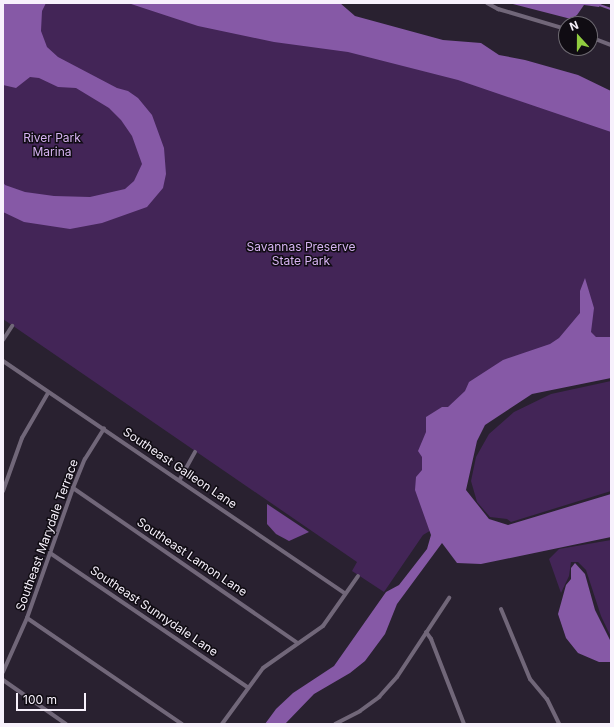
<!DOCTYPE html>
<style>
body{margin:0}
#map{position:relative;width:614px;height:727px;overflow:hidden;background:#292130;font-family:Inter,sans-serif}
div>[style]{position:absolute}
.green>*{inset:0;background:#432557}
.forest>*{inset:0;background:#744792}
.water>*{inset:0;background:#8659a6}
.stream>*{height:1.5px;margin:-0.75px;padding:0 0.75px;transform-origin:0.75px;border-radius:0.75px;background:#8659a6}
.minor>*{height:4px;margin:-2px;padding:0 2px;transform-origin:2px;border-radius:2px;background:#716779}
span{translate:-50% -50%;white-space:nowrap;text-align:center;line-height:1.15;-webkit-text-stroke:3px #100c13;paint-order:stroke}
.park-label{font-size:12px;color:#d6b3f1}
.street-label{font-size:12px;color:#f7f1fc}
.frame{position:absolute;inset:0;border:4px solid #f7f1fc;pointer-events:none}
.north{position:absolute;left:558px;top:16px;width:40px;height:40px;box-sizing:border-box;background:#100c13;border:1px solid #6c6870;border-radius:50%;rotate:339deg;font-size:11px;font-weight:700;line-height:16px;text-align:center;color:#f7f1fc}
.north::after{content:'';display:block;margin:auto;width:14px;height:18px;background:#91cd40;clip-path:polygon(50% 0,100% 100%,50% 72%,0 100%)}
.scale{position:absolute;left:16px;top:693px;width:70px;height:18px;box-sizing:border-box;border:2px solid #f7f1fc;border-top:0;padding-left:5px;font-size:12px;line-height:14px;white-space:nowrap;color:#f7f1fc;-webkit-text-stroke:3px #100c13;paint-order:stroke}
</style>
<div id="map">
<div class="green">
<div style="clip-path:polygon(3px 3px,248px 3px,611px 115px,611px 355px,457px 414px,443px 523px,423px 535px,384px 592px,352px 571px,357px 562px,3px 319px)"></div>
<div style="clip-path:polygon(611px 381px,611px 491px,511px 522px,507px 519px,490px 517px,477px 502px,471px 481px,476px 457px,489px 434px,514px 412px,551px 394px)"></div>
<div style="clip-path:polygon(611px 540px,611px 637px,601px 616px,586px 570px,578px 562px,571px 562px,569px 576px,561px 593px,549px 559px,559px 549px)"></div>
</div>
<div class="forest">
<div style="clip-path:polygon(267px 504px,309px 532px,289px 541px,276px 534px,267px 524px)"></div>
</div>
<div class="water">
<div style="clip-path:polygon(3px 3px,46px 3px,42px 11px,41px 31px,47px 47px,58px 57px,117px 88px,128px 91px,138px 98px,152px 115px,164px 148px,166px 174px,163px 188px,147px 207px,102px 223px,70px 229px,24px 222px,3px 212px,3px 182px,5px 185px,25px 192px,54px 196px,90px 197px,125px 189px,134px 181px,142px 164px,132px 136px,121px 120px,109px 108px,76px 88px,58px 87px,39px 78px,30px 77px,16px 88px,3px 85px)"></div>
<div style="clip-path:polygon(128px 3px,340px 3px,355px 16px,443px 40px,481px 43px,499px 55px,525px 60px,578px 75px,611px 91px,611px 132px,458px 80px,348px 52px,274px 42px,198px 26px)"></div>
<div style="clip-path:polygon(509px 3px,602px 3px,599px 7px,584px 5px,577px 15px,571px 19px)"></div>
<div style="clip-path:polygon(585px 278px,594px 308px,591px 332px,596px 337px,611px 337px,611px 378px,532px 394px,485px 425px,477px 441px,466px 490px,489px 519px,508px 525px,611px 494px,611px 537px,481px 564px,457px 563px,442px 543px,397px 604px,385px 634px,365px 661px,350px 673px,314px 694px,285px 724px,265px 724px,276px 709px,293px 693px,334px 666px,386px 592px,399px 585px,427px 549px,431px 535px,415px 490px,416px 477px,422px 470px,422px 457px,418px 451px,426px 432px,426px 417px,442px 407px,448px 407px,465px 391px,469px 382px,503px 360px,550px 344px,559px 338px,580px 313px,580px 291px)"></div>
<div style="clip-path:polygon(575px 563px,585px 574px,595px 610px,611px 642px,611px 662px,599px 662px,578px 653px,566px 638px,558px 614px,566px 585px,571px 579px,571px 568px)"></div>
</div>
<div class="stream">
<div style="left:600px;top:5px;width:12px;rotate:20deg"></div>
</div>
<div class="minor">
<div style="left:487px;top:3px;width:13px;rotate:29deg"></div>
<div style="left:498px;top:9px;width:71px;rotate:16.4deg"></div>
<div style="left:590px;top:37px;width:22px;rotate:21deg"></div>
<div style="left:3px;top:340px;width:17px;rotate:-57deg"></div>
<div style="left:3px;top:361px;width:413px;rotate:34.2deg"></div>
<div style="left:180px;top:479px;width:31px;rotate:-61deg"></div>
<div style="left:73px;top:488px;width:273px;rotate:34.6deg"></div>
<div style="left:3px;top:491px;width:56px;rotate:-70.3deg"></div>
<div style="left:22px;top:438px;width:52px;rotate:-60deg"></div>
<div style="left:50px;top:553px;width:238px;rotate:34.2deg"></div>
<div style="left:501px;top:609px;width:76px;rotate:67.5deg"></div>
<div style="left:530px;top:679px;width:26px;rotate:50deg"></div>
<div style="left:547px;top:699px;width:28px;rotate:64deg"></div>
<div style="left:27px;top:618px;width:188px;rotate:34.4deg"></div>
<div style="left:426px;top:632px;width:9px;rotate:54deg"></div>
<div style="left:431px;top:639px;width:91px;rotate:68.8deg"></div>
<div style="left:3px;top:672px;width:59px;rotate:-66deg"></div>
<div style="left:27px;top:618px;width:138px;rotate:-70.5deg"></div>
<div style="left:73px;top:488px;width:31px;rotate:-68deg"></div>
<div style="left:85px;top:459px;width:36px;rotate:-58deg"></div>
<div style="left:3px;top:680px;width:77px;rotate:34.9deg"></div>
<div style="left:222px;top:724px;width:69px;rotate:-53.8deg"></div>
<div style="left:263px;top:668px;width:73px;rotate:-35deg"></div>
<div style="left:323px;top:626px;width:61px;rotate:-55deg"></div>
<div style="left:335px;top:724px;width:28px;rotate:-27deg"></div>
<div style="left:360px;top:711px;width:24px;rotate:-36deg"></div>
<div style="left:379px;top:697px;width:27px;rotate:-48deg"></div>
<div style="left:397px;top:677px;width:95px;rotate:-56.6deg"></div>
</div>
<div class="park-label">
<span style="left:52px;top:145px">River Park<br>Marina</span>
<span style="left:301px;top:254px">Savannas Preserve<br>State Park</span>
</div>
<div class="street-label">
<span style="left:180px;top:468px;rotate:34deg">Southeast Galleon Lane</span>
<span style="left:47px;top:535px;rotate:-70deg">Southeast Marydale Terrace</span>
<span style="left:192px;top:557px;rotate:34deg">Southeast Lamon Lane</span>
<span style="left:154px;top:611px;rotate:34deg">Southeast Sunnydale Lane</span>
</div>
<div class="frame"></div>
<div class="north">N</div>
<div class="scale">100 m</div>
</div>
